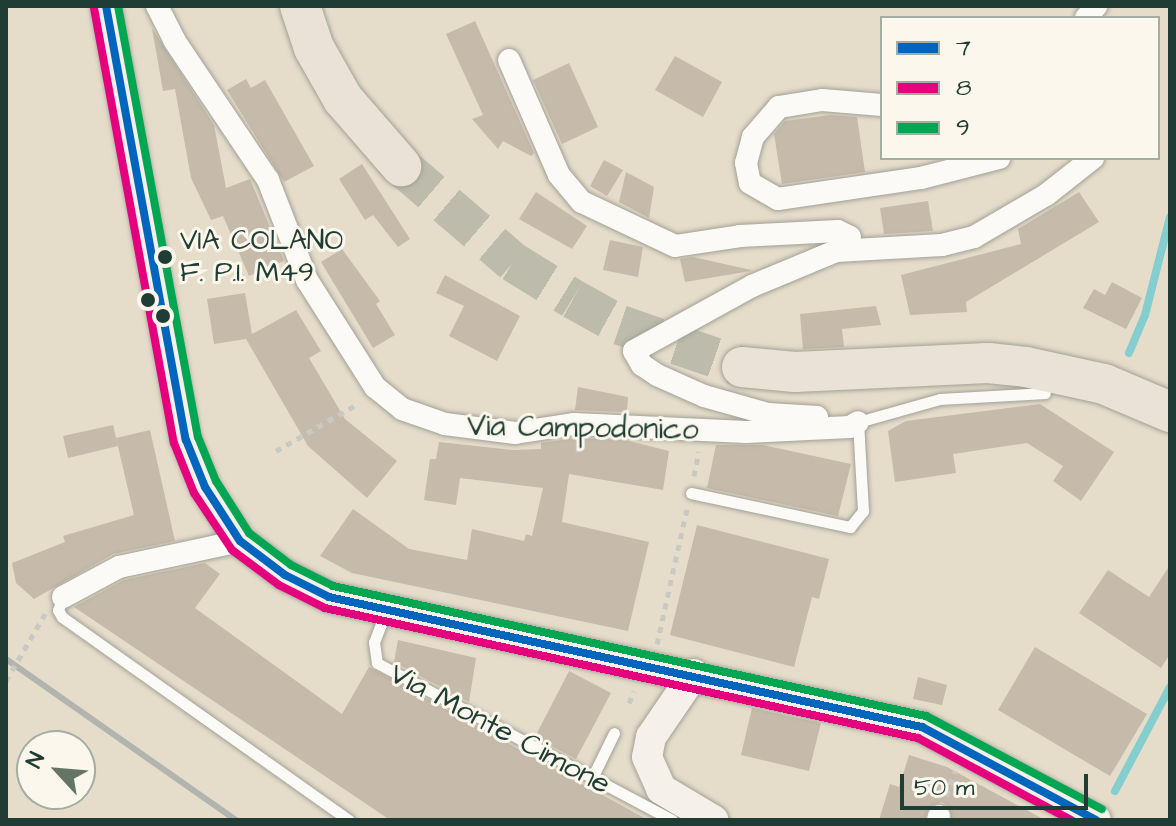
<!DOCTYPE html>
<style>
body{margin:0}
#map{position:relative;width:1176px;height:826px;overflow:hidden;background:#e5dcca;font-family:"Architects Daughter",sans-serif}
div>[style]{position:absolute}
.stream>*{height:8px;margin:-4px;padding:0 4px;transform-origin:4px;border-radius:4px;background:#84cecf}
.building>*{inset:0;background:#c6bbab}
.highway-tunnel>*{height:40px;margin-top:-20px;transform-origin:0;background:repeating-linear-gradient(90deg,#bdbcac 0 40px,transparent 0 60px)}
.path>*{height:5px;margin-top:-2.5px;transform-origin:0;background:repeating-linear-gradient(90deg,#c9c9c4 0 6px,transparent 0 12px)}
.roads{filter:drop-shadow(0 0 2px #a2a196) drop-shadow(0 0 2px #a2a196)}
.lane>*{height:11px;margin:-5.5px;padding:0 5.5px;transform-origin:5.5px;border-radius:5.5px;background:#fbfaf7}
.street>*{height:22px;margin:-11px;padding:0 11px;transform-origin:11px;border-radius:11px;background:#fbfaf7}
.secondary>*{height:30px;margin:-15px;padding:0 15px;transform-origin:15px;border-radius:15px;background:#f5f0e9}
.highway>*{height:40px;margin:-20px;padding:0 20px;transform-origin:20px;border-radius:20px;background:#ebe2d7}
.rail>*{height:6px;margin:-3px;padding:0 3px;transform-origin:3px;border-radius:3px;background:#b2b4b0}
.path-bridge>*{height:5px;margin-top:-2.5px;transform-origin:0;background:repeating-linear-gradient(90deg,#c9c9c4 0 6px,transparent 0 12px)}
.bus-1>*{height:8px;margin:-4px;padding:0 4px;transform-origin:4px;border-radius:4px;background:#0065bd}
.bus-2>*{height:8px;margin:-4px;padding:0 4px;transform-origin:4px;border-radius:4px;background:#e5007d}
.bus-3>*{height:8px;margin:-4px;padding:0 4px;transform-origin:4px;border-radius:4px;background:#00a651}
.dots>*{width:22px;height:22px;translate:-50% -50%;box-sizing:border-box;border:4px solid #fbf7ec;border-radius:50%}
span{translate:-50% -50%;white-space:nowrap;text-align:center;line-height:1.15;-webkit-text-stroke:6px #fbf7ec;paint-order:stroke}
.bus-label{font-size:28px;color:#1f3d34}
.left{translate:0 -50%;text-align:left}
.street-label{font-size:30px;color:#1f3d34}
.frame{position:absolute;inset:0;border:8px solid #1f3d34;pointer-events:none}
.legend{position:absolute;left:880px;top:16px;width:280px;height:144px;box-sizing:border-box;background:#fbf7ec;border:2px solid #a3ada2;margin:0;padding:10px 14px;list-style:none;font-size:24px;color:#1f3d34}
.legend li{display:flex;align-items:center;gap:16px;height:40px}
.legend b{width:40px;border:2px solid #a3ada2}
.north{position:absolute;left:16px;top:730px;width:80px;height:80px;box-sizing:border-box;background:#fbf7ec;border:2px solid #a3ada2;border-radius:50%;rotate:296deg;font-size:22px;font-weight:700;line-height:32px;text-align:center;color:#1f3d34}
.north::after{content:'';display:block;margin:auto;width:28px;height:36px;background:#647568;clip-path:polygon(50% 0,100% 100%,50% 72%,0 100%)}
.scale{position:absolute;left:900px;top:774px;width:188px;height:36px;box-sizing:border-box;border:4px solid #1f3d34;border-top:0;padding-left:10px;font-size:24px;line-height:28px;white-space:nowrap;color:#1f3d34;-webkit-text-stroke:6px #fbf7ec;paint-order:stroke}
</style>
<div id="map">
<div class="stream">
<div style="left:1129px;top:353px;width:41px;rotate:-67.2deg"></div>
<div style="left:1145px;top:315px;width:101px;rotate:-75.7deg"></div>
<div style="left:1115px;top:791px;width:118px;rotate:-62.1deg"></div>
</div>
<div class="building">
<div style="clip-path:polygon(475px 21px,534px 153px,531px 156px,503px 141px,498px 149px,472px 119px,483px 115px,446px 34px)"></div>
<div style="clip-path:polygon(152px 28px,214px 125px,226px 188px,250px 179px,284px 261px,249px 276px,223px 216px,211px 220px,191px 178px,175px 89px,163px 91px)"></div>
<div style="clip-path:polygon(675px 56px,722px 82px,703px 117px,655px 90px)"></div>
<div style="clip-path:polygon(569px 63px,598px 127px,562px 144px,533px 80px)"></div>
<div style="clip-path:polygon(246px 79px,251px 88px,265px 80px,314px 166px,284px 182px,227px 90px)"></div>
<div style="clip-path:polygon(830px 115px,857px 117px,865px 172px,782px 184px,774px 134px,785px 121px)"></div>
<div style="clip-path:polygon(604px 160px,623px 170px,607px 196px,590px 186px)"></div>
<div style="clip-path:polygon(362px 164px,410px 239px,398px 247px,373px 215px,365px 220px,339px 179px)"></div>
<div style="clip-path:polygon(626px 172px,654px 187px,649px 218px,619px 202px)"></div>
<div style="clip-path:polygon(536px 192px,587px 226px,572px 249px,519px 219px)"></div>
<div style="clip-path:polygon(1079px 192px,1099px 222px,966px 302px,967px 312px,910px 315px,901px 275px,1021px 244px,1018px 229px)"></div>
<div style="clip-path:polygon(928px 201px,933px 231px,884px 234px,880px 208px)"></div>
<div style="clip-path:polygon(610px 240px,643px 247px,638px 277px,603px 270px)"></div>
<div style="clip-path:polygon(342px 249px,380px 301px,376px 304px,395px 335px,373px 348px,321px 262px)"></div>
<div style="clip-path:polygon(693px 257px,751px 270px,751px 271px,685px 282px,680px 259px)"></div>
<div style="clip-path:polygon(445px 275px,520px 316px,497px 361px,449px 336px,464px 306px,436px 293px)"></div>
<div style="clip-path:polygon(1112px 282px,1142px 298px,1126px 329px,1083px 308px,1094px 289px,1105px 295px)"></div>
<div style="clip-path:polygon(245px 293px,252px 334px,296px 310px,321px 351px,309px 358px,345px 419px,397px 461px,367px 498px,308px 446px,246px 339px,214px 344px,207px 299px)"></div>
<div style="clip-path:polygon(876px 306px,881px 325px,842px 329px,844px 347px,803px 349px,800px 314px)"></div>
<div style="clip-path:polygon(578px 387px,628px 397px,627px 412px,575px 410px)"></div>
<div style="clip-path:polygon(1040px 404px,1114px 452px,1081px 501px,1053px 481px,1063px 466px,1027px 443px,953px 454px,956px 473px,895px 482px,888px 431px,906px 421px)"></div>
<div style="clip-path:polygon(113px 425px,118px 446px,68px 458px,63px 436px)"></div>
<div style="clip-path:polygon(150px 430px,175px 541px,113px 554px,34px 599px,16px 583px,12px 563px,65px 542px,63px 536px,134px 515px,116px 438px)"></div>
<div style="clip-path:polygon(575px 438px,625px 440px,669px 451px,663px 490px,569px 474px,562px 522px,649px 542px,628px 631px,352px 573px,320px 556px,353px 509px,409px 549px,467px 560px,472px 529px,524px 541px,526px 534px,532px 536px,543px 488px,460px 478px,456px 505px,424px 500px,430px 459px,436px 459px,439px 442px,513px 450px,541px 449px,541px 443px)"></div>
<div style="clip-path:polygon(716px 445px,763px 445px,851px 464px,838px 516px,707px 488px)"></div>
<div style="clip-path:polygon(697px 525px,829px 559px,819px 599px,812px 597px,794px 667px,670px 635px)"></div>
<div style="clip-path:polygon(205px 563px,220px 574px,195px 608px,342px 714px,369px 667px,648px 820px,390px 820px,74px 607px,124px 580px)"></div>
<div style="clip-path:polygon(1170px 565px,1170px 654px,1161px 668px,1079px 613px,1108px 570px,1149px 597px)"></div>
<div style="clip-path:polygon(398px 640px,476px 658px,469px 702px,394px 662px)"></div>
<div style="clip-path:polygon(1035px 647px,1147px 714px,1110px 776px,998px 710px)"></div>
<div style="clip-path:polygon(569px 671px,611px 693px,576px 759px,535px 737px)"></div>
<div style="clip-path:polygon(918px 677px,947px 685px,942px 705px,913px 699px)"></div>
<div style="clip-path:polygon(752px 708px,821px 723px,809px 771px,741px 755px)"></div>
<div style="clip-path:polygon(909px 755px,947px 767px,1045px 820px,952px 820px,949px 807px,942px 802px,930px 806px,924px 820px,879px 820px,890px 784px,899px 787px)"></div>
</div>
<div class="highway-tunnel">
<div style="left:401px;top:166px;width:148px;rotate:40.6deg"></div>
<div style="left:513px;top:262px;width:70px;rotate:31.7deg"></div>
<div style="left:573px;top:299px;width:54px;rotate:29deg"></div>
<div style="left:620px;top:325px;width:129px;rotate:19deg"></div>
</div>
<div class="path">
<div style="left:276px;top:451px;width:96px;rotate:-30deg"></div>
<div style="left:694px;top:476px;width:25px;rotate:-79deg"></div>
<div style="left:657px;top:644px;width:138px;rotate:-77.5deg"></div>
<div style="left:629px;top:703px;width:13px;rotate:-67deg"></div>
<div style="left:946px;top:796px;width:27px;rotate:-70deg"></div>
</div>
<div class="roads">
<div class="lane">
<div style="left:691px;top:493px;width:163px;rotate:12.1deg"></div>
<div style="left:850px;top:527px;width:21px;rotate:-51deg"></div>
<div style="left:863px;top:511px;width:89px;rotate:-93.2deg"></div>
<div style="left:858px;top:422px;width:85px;rotate:-15.7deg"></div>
<div style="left:940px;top:399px;width:105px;rotate:-3.3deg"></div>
<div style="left:63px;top:597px;width:14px;rotate:111deg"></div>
<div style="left:58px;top:610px;width:8px;rotate:60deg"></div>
<div style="left:62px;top:617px;width:352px;rotate:35.3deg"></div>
<div style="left:386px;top:611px;width:33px;rotate:111deg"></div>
<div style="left:374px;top:642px;width:21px;rotate:82deg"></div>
<div style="left:377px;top:663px;width:334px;rotate:28deg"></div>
<div style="left:592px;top:778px;width:50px;rotate:-63.9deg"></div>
</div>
<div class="street">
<div style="left:157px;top:6px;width:38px;rotate:63deg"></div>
<div style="left:174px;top:40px;width:169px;rotate:56.1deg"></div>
<div style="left:268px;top:180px;width:107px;rotate:68.7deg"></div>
<div style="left:307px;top:280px;width:127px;rotate:57.6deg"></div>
<div style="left:375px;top:387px;width:35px;rotate:39deg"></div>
<div style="left:402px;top:409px;width:46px;rotate:19.2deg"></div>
<div style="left:445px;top:424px;width:71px;rotate:7.3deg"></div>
<div style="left:515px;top:433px;width:60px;rotate:-8.7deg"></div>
<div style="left:574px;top:424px;width:172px;rotate:2.7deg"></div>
<div style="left:746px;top:432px;width:104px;rotate:-2.8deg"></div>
<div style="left:850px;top:427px;width:9px;rotate:-32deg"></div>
<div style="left:1086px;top:18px;width:16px;rotate:-50deg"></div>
<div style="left:509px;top:60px;width:125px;rotate:66.5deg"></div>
<div style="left:559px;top:175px;width:35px;rotate:50deg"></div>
<div style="left:582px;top:202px;width:103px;rotate:25.3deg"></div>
<div style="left:675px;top:246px;width:66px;rotate:-8.7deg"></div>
<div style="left:740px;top:236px;width:98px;rotate:-2.9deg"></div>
<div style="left:838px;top:231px;width:13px;rotate:27deg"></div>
<div style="left:850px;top:237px;width:13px;rotate:113deg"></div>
<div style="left:882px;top:105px;width:60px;rotate:-175.2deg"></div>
<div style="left:822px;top:100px;width:44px;rotate:170.8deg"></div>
<div style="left:779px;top:107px;width:40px;rotate:131deg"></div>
<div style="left:753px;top:137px;width:27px;rotate:105deg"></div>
<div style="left:746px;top:163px;width:20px;rotate:79deg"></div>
<div style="left:750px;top:183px;width:32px;rotate:30deg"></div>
<div style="left:778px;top:199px;width:145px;rotate:-8.4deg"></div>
<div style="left:921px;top:178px;width:81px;rotate:-14.4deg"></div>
<div style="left:817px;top:417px;width:49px;rotate:-176.5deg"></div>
<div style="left:768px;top:414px;width:66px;rotate:-164.3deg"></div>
<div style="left:704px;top:396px;width:51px;rotate:-155.9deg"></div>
<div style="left:657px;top:375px;width:18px;rotate:-146deg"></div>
<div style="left:642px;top:365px;width:16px;rotate:-120deg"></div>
<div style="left:634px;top:351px;width:135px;rotate:-28.8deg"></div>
<div style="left:752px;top:286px;width:91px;rotate:-22.6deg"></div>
<div style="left:836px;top:251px;width:106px;rotate:-3.2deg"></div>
<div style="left:942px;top:245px;width:33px;rotate:-14deg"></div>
<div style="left:974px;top:237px;width:83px;rotate:-30.3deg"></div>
<div style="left:1046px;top:195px;width:60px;rotate:-38.2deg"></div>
<div style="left:63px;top:597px;width:64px;rotate:-28.2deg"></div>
<div style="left:119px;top:567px;width:124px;rotate:-12.1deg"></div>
<div style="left:938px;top:820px;width:4px;rotate:-76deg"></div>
</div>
<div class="secondary">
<div style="left:106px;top:6px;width:441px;rotate:79.6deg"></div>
<div style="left:186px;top:440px;width:51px;rotate:68deg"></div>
<div style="left:205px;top:487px;width:64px;rotate:57.1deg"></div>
<div style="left:240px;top:541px;width:56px;rotate:37.1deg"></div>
<div style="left:285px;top:575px;width:49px;rotate:26.6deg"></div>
<div style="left:329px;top:597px;width:607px;rotate:12.37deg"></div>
<div style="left:922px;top:727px;width:197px;rotate:28.1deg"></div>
<div style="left:694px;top:674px;width:76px;rotate:124.3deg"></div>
<div style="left:651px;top:737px;width:20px;rotate:101deg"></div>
<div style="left:647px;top:757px;width:35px;rotate:66deg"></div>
<div style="left:661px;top:789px;width:61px;rotate:30.8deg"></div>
</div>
<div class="highway">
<div style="left:300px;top:6px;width:44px;rotate:71.6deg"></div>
<div style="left:314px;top:48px;width:59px;rotate:60.4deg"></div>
<div style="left:343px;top:99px;width:89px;rotate:49.1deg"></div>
<div style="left:742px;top:367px;width:53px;rotate:5.4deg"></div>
<div style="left:795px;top:372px;width:193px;rotate:-2.7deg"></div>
<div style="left:988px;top:363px;width:38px;rotate:6deg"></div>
<div style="left:1026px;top:367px;width:80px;rotate:12.3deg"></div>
<div style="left:1104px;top:384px;width:72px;rotate:23deg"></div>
</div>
</div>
<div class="rail">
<div style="left:6px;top:659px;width:281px;rotate:35deg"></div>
</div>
<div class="path-bridge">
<div style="left:6px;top:681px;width:78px;rotate:-59.8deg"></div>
</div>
<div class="bus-1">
<div style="left:106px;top:6px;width:441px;rotate:79.6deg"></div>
<div style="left:186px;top:440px;width:51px;rotate:68deg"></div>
<div style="left:205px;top:487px;width:64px;rotate:57.1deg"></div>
<div style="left:240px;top:541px;width:56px;rotate:37.1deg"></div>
<div style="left:285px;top:575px;width:49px;rotate:26.6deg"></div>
<div style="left:329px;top:597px;width:607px;rotate:12.37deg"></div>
<div style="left:922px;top:727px;width:197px;rotate:28.1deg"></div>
</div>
<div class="bus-2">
<div style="left:94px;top:8px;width:442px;rotate:79.6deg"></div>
<div style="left:174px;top:443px;width:54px;rotate:68.2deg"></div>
<div style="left:194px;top:493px;width:69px;rotate:56.3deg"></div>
<div style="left:232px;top:550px;width:59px;rotate:36.7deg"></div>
<div style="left:279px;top:585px;width:51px;rotate:26.6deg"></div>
<div style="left:325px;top:608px;width:607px;rotate:12.37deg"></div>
<div style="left:918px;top:738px;width:174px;rotate:28.2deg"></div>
</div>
<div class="bus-3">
<div style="left:118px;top:6px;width:438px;rotate:79.5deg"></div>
<div style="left:198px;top:437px;width:48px;rotate:67.8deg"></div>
<div style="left:216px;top:481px;width:62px;rotate:57.6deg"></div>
<div style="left:249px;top:533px;width:53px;rotate:37.3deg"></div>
<div style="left:291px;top:565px;width:47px;rotate:26.6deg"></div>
<div style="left:333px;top:586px;width:607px;rotate:12.37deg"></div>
<div style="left:926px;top:716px;width:199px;rotate:27.9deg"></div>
</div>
<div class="dots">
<div style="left:165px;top:257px;background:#1f3d34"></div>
<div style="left:148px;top:300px;background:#1f3d34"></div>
<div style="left:163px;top:316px;background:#1f3d34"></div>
</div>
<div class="bus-label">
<span class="left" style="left:180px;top:257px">VIA COLANO<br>F. P.I. M49</span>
</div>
<div class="street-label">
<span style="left:583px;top:428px;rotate:1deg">Via Campodonico</span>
<span style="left:500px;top:729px;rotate:28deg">Via Monte Cimone</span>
</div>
<div class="frame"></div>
<ul class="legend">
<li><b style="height:10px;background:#0065bd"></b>7</li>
<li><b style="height:10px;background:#e5007d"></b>8</li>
<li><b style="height:10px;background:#00a651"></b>9</li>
</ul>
<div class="north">N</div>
<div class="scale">50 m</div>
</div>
